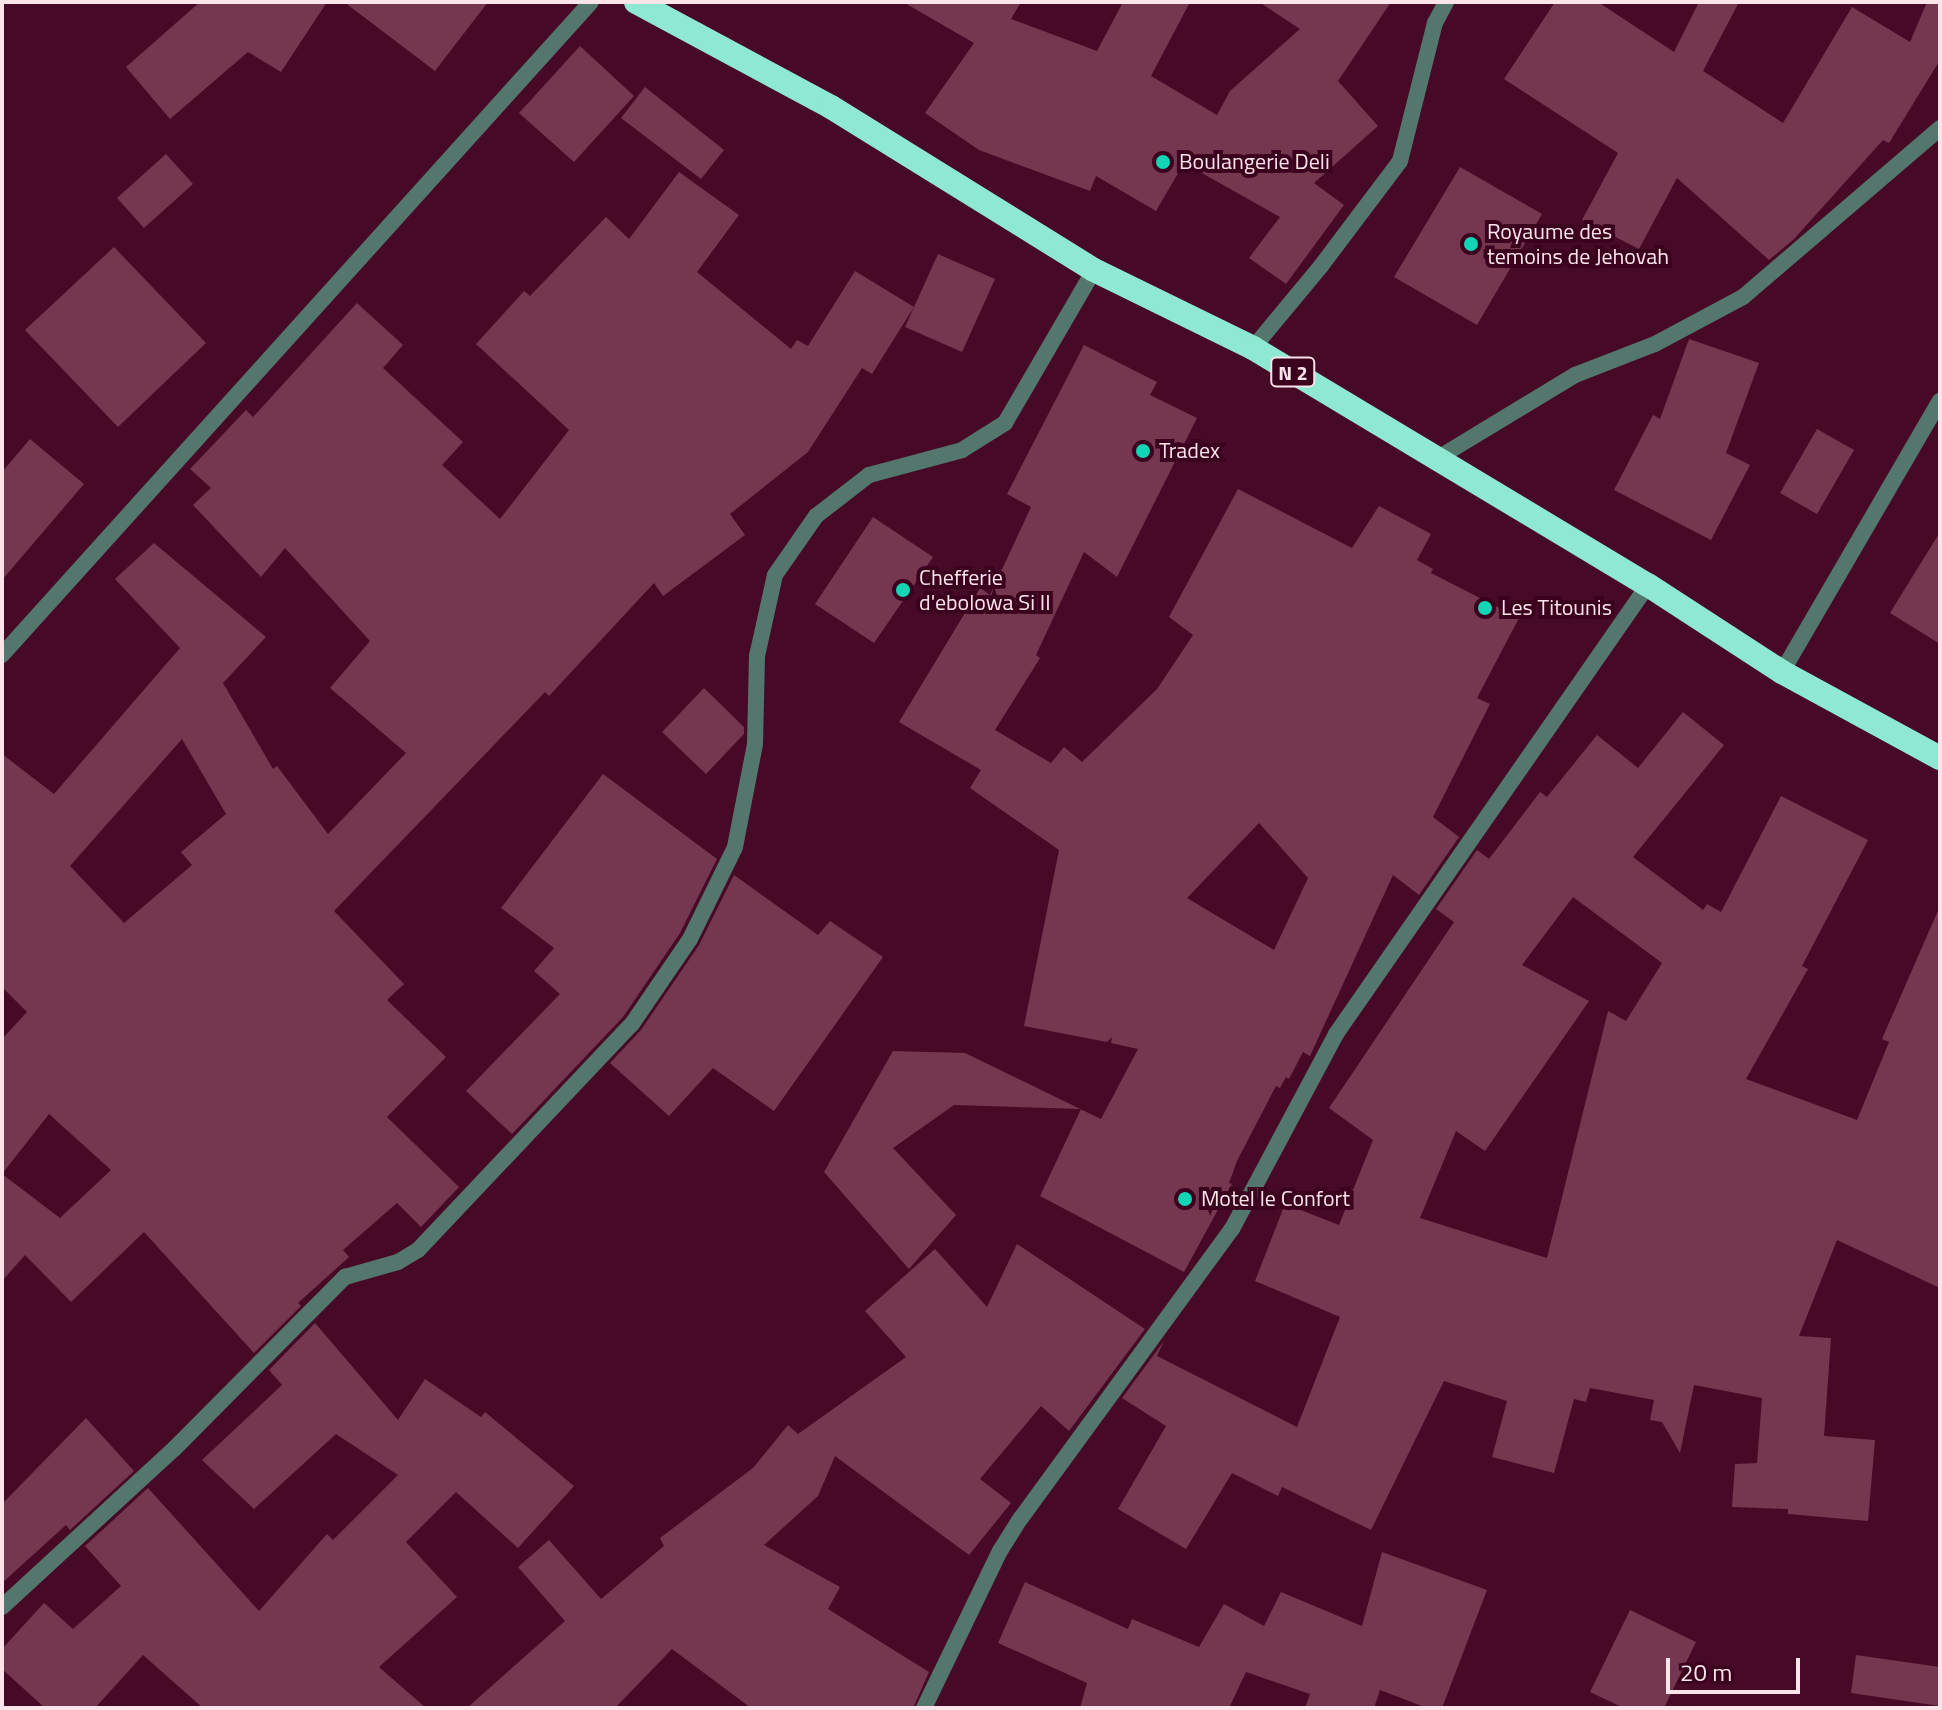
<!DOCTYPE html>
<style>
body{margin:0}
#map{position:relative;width:1942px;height:1710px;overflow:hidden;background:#460a27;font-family:"Titillium Web",sans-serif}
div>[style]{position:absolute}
.building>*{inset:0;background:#753650}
.street>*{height:16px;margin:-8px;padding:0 8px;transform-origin:8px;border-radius:8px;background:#54776d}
.highway>*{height:24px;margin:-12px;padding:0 12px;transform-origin:12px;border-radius:12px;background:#8fe9d2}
.dots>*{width:22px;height:22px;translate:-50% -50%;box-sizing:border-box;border:4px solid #3a001d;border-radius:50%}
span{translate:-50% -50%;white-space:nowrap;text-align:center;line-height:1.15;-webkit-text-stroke:8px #3a001d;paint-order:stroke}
.shield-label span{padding:2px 6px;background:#3a001d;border:2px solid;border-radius:6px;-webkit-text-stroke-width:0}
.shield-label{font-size:20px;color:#fce4eb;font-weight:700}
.poi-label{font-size:22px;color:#fce4eb}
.left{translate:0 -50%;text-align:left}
.frame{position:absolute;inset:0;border:4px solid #fce4eb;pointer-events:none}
.scale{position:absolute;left:1666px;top:1658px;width:134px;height:36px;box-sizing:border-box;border:4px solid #fce4eb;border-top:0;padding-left:10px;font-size:24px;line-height:28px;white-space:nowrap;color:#fce4eb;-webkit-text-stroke:6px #3a001d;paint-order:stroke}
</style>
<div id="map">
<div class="building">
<div style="clip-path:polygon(200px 2px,327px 2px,281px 72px,248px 52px,170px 119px,126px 67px)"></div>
<div style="clip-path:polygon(344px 2px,488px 2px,435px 71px)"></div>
<div style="clip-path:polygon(903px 2px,1021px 2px,1011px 19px,1097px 51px,1123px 2px,1190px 2px,1151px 76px,1217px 115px,1230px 91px,1300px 29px,1259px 2px,1391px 2px,1338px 81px,1378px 126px,1314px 183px,1344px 205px,1286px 284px,1249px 258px,1280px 217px,1184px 163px,1156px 211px,1096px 176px,1090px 191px,979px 150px,925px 113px,974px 43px)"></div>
<div style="clip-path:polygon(1555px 2px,1598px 2px,1674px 52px,1699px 2px,1739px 2px,1703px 71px,1783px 123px,1852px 7px,1910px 42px,1927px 2px,1940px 2px,1940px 60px,1889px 143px,1883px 140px,1794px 239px,1769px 260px,1677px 178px,1639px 249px,1582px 220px,1618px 153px,1504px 79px)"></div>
<div style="clip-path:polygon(580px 46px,634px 96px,574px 162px,519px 113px)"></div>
<div style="clip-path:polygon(645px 87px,724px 150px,701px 179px,621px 118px)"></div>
<div style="clip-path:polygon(166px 154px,193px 184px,144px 228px,117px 198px)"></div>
<div style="clip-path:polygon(1460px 167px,1542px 214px,1477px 325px,1394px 277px)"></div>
<div style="clip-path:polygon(evenodd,679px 172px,739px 215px,697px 272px,791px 349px,797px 340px,808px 346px,855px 271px,914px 307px,872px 374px,862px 368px,808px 452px,730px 514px,745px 535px,663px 596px,654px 583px,549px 696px,545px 692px,334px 911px,404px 984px,387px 1000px,446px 1057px,387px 1117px,459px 1187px,421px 1227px,397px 1203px,343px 1250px,349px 1257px,298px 1303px,301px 1306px,254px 1353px,144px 1232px,71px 1302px,25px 1255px,2px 1281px,2px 1039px,27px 1012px,2px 987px,2px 754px,54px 794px,180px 648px,115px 579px,154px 543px,266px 637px,223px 683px,273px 769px,277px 766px,328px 834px,406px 753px,330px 688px,370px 641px,285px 548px,261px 577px,193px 505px,211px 488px,190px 469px,246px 410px,253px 417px,357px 303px,403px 345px,383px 368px,463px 442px,442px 465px,500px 519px,569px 430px,476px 344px,524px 291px,530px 296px,606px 217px,629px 239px,679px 172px,182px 739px,226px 814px,181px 852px,192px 865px,124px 923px,70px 866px,182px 739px,679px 172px,49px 1114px,111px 1170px,60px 1218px,2px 1174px,49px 1114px)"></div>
<div style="clip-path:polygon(114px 247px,206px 343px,118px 427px,25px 330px)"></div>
<div style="clip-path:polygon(938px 254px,995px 279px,962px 352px,905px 327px)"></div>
<div style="clip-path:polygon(1689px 339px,1759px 363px,1726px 453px,1750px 465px,1711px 540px,1614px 490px,1653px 415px,1660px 419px)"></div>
<div style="clip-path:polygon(evenodd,1084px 345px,1157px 382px,1150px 395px,1197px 418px,1117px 577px,1084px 552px,1036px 655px,1040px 658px,995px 730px,1051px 763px,1064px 747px,1082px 762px,1157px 689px,1193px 635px,1169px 617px,1238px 489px,1352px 548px,1379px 506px,1431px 534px,1417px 560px,1433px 569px,1431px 573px,1519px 618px,1477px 698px,1490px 704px,1433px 817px,1459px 837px,1419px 895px,1393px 875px,1310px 1056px,1303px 1052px,1289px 1079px,1286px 1077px,1280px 1088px,1276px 1086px,1237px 1161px,1229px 1183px,1232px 1184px,1184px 1272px,1040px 1196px,1081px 1109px,954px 1105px,893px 1148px,956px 1215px,909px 1269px,824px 1172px,893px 1051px,965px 1053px,1101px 1119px,1138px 1049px,1111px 1043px,1112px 1037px,1107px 1042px,1024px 1026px,1059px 850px,970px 788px,981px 770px,899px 722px,980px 588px,990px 595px,1031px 507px,1007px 494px,1084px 345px,1259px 823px,1308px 878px,1274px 950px,1187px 898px,1259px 823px)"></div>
<div style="clip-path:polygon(1817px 429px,1854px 450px,1817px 514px,1780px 493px)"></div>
<div style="clip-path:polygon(30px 439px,84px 484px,2px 580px,2px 472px)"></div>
<div style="clip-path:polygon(873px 517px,933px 557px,874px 643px,815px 604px)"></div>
<div style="clip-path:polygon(1940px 532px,1940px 644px,1890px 613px)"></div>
<div style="clip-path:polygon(704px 688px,744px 727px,744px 734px,706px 774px,662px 732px)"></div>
<div style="clip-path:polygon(evenodd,1683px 712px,1724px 745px,1633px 857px,1703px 910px,1707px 904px,1721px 912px,1781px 796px,1868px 840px,1802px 966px,1808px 969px,1746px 1079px,1857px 1120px,1889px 1042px,1882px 1039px,1940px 906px,1940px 1288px,1837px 1240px,1799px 1336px,1831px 1338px,1824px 1436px,1875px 1440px,1868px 1521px,1788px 1514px,1788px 1509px,1732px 1507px,1735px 1464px,1757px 1463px,1762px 1398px,1694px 1385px,1680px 1453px,1662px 1422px,1650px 1420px,1654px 1400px,1590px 1388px,1586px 1402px,1574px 1399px,1554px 1473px,1492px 1457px,1507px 1401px,1444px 1381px,1371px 1530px,1282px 1487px,1278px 1496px,1232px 1473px,1186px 1549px,1118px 1509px,1166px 1426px,1122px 1398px,1164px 1341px,1157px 1356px,1297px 1427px,1340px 1317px,1255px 1281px,1285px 1204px,1339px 1225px,1373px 1140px,1329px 1108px,1454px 922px,1436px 909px,1477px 850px,1489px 859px,1540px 792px,1547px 797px,1597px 735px,1638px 768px,1683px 712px,1573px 897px,1662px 963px,1626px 1021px,1608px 1011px,1547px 1258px,1420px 1218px,1456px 1131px,1485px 1151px,1589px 1001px,1522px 965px,1573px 897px)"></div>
<div style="clip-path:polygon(603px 774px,717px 859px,680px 933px,623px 1017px,512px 1134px,466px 1091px,560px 994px,534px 971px,554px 948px,501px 908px)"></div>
<div style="clip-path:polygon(734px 875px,818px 935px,830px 921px,883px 957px,774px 1111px,713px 1068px,669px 1116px,610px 1063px,641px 1030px,699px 945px)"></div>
<div style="clip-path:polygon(1017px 1244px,1145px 1329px,1069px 1431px,1041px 1406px,980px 1479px,1011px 1503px,969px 1555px,835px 1456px,818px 1496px,764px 1545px,840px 1587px,828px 1609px,929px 1672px,913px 1708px,751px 1708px,672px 1649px,615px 1708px,467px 1708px,565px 1621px,518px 1567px,549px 1540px,601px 1599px,664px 1546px,660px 1538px,753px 1468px,788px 1425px,798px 1434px,906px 1357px,865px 1311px,935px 1249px,987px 1307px)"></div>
<div style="clip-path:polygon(315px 1323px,398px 1420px,425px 1379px,481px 1417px,485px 1412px,574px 1486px,518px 1548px,456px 1492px,406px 1542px,457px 1597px,379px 1667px,426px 1708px,203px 1708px,143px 1655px,95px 1708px,45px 1708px,2px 1669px,2px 1649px,44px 1603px,73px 1629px,121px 1586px,85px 1546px,148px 1488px,259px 1611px,327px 1534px,333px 1540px,398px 1475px,336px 1434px,254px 1509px,202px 1460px,282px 1385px,269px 1370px)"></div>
<div style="clip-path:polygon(86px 1418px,134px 1471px,70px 1530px,66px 1525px,2px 1583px,2px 1504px)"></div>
<div style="clip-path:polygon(1382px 1552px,1487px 1590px,1442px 1708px,1427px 1708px,1380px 1690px,1374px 1708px,1305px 1708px,1310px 1694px,1246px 1672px,1229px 1708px,1080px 1708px,1087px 1683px,998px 1643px,1025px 1582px,1128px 1629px,1132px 1619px,1199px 1647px,1224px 1604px,1264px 1626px,1281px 1592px,1362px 1626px)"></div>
<div style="clip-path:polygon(1630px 1610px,1696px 1642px,1664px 1708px,1624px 1708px,1590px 1692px)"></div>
<div style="clip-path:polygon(1856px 1655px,1940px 1667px,1940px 1706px,1851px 1693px)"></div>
</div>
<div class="street">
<div style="left:1253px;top:348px;width:107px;rotate:-50.3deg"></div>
<div style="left:1321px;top:266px;width:131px;rotate:-53deg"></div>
<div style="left:1400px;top:161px;width:142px;rotate:-75.8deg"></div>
<div style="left:1435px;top:23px;width:24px;rotate:-62deg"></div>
<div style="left:1438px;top:458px;width:160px;rotate:-31.2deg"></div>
<div style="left:1575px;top:375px;width:86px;rotate:-21.2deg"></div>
<div style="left:1655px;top:344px;width:100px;rotate:-28.1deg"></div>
<div style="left:1743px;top:297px;width:260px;rotate:-40.6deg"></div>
<div style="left:2px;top:655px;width:879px;rotate:-47.95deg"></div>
<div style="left:1782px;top:672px;width:314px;rotate:-59.8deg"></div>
<div style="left:2px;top:1607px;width:234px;rotate:-42.6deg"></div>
<div style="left:174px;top:1449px;width:243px;rotate:-45.2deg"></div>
<div style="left:345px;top:1277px;width:55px;rotate:-15.8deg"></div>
<div style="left:398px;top:1262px;width:23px;rotate:-31deg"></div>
<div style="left:418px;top:1250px;width:311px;rotate:-46.6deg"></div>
<div style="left:632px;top:1024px;width:103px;rotate:-55.7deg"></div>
<div style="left:690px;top:939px;width:102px;rotate:-63.9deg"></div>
<div style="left:735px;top:847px;width:105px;rotate:-79deg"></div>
<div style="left:755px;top:744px;width:88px;rotate:-88.7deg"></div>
<div style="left:757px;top:656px;width:83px;rotate:-77.5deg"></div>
<div style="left:775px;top:575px;width:72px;rotate:-55.2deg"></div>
<div style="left:816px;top:516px;width:67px;rotate:-37.7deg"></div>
<div style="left:869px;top:475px;width:96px;rotate:-15deg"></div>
<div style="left:962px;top:450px;width:51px;rotate:-32.1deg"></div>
<div style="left:1005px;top:423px;width:177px;rotate:-59.8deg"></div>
<div style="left:924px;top:1708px;width:174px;rotate:-64.2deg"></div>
<div style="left:1000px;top:1551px;width:39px;rotate:-58deg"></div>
<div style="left:1021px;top:1518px;width:358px;rotate:-53.9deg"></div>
<div style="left:1232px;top:1229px;width:221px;rotate:-61.9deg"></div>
<div style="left:1336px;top:1034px;width:547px;rotate:-55.21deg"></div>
</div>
<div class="highway">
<div style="left:636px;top:2px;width:221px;rotate:28.3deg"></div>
<div style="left:831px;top:107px;width:309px;rotate:31.8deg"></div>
<div style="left:1094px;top:270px;width:177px;rotate:26.1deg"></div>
<div style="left:1253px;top:348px;width:461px;rotate:31deg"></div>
<div style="left:1648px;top:585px;width:160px;rotate:33deg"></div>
<div style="left:1782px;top:672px;width:180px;rotate:28.6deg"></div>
</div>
<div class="dots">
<div style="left:1163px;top:162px;background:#11d5b4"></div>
<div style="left:1471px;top:244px;background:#11d5b4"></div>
<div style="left:1143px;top:451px;background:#11d5b4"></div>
<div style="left:903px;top:590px;background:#11d5b4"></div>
<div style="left:1485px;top:608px;background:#11d5b4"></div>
<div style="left:1185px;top:1199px;background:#11d5b4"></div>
</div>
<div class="shield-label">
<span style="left:1293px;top:372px">N 2</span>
</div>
<div class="poi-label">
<span class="left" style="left:1179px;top:162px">Boulangerie Deli</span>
<span class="left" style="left:1487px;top:244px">Royaume des<br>temoins de Jehovah</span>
<span class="left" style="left:1159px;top:451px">Tradex</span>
<span class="left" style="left:919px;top:590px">Chefferie<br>d'ebolowa Si II</span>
<span class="left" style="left:1501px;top:608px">Les Titounis</span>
<span class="left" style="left:1201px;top:1199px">Motel le Confort</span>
</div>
<div class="frame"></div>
<div class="scale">20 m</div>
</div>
